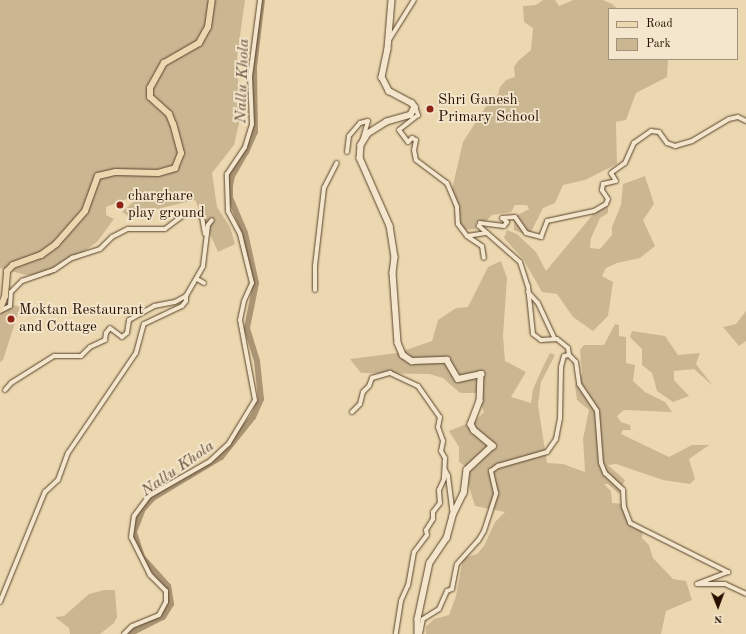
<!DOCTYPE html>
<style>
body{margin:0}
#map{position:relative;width:746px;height:634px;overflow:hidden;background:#ecd8b0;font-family:"Old Standard TT",serif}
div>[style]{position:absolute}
.green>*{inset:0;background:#cbb692}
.river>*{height:6px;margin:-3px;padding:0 3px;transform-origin:3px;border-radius:3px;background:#a99474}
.roads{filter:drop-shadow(0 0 1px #58422c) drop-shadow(0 0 1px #58422c)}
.minor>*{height:4px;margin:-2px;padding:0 2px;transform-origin:2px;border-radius:2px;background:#f3e6cc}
.secondary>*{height:5.5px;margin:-2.75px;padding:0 2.75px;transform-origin:2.75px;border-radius:2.75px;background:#f3e6cc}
.primary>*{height:6px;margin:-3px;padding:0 3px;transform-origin:3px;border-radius:3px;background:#ecd8b0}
.dots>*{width:11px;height:11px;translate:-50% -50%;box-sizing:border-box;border:2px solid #f3e6cc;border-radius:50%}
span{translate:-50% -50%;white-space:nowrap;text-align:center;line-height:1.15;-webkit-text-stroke:3.5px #f3e6cc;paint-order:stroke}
.poi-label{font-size:15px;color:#271000}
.left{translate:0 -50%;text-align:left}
.water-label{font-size:16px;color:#624b34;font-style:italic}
.legend{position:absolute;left:608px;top:8px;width:130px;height:52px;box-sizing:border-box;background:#f3e6cc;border:1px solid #a1907a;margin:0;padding:5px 7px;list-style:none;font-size:12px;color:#271000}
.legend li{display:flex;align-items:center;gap:8px;height:20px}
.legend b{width:20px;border:1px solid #a1907a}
.north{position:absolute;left:698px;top:586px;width:40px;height:40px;-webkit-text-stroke:3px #f3e6cc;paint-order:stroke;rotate:179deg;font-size:11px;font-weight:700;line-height:16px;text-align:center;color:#271000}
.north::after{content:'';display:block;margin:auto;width:14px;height:18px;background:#271000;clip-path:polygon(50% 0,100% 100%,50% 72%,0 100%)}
</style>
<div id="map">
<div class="green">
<div style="clip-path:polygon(0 0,245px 0,237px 58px,240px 119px,234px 145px,212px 173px,217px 207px,230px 227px,235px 244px,218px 252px,195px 200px,128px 216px,122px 212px,134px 201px,129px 198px,106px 207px,106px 215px,114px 219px,97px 242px,50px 276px,26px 275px,0 268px)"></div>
<div style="clip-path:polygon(543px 0,555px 0,559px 6px,573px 0,603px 0,612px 4px,618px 9px,609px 9px,609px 59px,668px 59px,667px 77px,636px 93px,626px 120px,616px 122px,617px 164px,585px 180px,563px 185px,555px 203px,543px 208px,529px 236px,514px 230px,514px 217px,529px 209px,527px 205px,515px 205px,511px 212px,492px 215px,485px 222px,476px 222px,476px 229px,461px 230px,452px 189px,463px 142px,490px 100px,498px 95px,500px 87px,506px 80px,515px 77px,514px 67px,518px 61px,531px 50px,533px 28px,524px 22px,523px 6px,536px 5px)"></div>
<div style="clip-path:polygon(645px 176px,654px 204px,643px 220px,655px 246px,640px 258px,617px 263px,606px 268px,602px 276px,613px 282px,608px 316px,593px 331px,573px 317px,557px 294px,542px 292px,523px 259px,504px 238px,507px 230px,517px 234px,536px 252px,546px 271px,595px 212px,608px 204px,608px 213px,600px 218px,591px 238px,590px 248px,600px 249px,612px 235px,612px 227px,621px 205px,623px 184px)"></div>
<div style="clip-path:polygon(501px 261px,507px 278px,503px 336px,505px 361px,526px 372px,511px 397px,531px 403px,533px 389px,542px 369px,550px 353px,555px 355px,541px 382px,538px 405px,547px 463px,563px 464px,585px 472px,583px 439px,589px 410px,577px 400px,575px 385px,582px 374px,580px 350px,584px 345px,604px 345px,615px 324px,619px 325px,619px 336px,626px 337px,626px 363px,635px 365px,633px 381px,645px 392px,665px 402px,672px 412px,624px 410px,617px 416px,621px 422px,630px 425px,631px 430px,623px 430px,621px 434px,669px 457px,692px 445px,709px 445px,689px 459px,695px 479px,690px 484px,663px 480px,616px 464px,608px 465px,625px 480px,619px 494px,608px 484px,604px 484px,611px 491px,612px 503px,625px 504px,625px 515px,630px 524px,643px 529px,642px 538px,649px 545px,653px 558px,673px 579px,686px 581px,692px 600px,666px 611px,661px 634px,426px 634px,426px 627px,434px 619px,449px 615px,456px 596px,463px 558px,477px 554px,484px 546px,495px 522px,505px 512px,475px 506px,468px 483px,468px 468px,459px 462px,459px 447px,449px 431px,476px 420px,484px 412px,476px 393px,460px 393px,443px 378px,429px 374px,361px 373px,350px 359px,397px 353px,432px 341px,438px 320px,456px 308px,468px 307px,488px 267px)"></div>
<div style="clip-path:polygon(0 301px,20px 307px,3px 360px,0 362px)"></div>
<div style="clip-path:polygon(746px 311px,746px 341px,739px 346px,723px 327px,736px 324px)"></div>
<div style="clip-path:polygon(632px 331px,665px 336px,678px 355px,700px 353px,696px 364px,713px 386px,694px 369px,674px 371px,674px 380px,689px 396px,673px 402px,657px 391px,652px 373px,642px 365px,642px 349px,630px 337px)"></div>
<div style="clip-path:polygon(104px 590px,115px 590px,117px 617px,114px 623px,100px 634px,70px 634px,69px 628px,55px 617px,64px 616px,89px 594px)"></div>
</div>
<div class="river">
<div style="left:129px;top:634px;width:38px;rotate:-27deg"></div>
<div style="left:163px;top:617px;width:15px;rotate:-58deg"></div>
<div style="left:171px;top:604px;width:18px;rotate:-99deg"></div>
<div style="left:168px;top:586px;width:39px;rotate:-132deg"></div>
<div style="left:142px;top:557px;width:26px;rotate:-108deg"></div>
<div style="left:134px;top:532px;width:25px;rotate:-69deg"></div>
<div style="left:143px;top:509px;width:15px;rotate:-48deg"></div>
<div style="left:153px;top:498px;width:79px;rotate:-31.1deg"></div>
<div style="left:221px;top:457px;width:51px;rotate:-51.3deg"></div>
<div style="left:253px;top:417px;width:20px;rotate:-66deg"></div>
<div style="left:261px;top:399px;width:38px;rotate:-96deg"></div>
<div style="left:257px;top:361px;width:34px;rotate:-107deg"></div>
<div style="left:247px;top:328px;width:46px;rotate:-78.7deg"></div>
<div style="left:256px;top:283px;width:51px;rotate:-102.4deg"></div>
<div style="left:245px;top:233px;width:39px;rotate:-113deg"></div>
<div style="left:230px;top:197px;width:11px;rotate:-90deg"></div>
<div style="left:230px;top:186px;width:10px;rotate:-79deg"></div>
<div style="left:232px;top:176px;width:28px;rotate:-60deg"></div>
<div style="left:246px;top:152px;width:22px;rotate:-66deg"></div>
<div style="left:255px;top:132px;width:65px;rotate:-90.9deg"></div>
<div style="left:254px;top:67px;width:67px;rotate:-83.2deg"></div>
</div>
<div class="roads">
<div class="minor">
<div style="left:389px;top:40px;width:47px;rotate:-58deg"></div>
<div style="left:415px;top:107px;width:9px;rotate:69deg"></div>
<div style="left:418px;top:115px;width:24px;rotate:142deg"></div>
<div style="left:399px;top:130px;width:15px;rotate:53deg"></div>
<div style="left:408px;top:142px;width:6px;rotate:-45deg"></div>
<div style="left:412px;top:138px;width:4px;rotate:27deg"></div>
<div style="left:416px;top:140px;width:10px;rotate:101deg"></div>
<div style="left:414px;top:150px;width:10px;rotate:79deg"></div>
<div style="left:416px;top:160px;width:39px;rotate:37deg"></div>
<div style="left:447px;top:183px;width:26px;rotate:67deg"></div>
<div style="left:457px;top:207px;width:17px;rotate:87deg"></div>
<div style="left:458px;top:224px;width:15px;rotate:53deg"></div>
<div style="left:467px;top:236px;width:18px;rotate:34deg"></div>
<div style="left:482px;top:246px;width:12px;rotate:81deg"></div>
<div style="left:347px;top:152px;width:16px;rotate:-83deg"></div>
<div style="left:349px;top:136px;width:17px;rotate:-50deg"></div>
<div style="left:360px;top:123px;width:8px;rotate:-14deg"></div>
<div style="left:368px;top:121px;width:25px;rotate:106deg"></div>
<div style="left:487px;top:233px;width:11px;rotate:-139deg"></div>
<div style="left:479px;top:226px;width:3px;rotate:-72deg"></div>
<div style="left:480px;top:223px;width:24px;rotate:7deg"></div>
<div style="left:504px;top:226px;width:5px;rotate:-53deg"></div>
<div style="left:507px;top:222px;width:6px;rotate:-141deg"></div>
<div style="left:502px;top:218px;width:13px;rotate:-4deg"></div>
<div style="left:515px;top:217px;width:19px;rotate:55deg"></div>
<div style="left:526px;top:233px;width:16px;rotate:15deg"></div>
<div style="left:541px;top:237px;width:17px;rotate:-69deg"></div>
<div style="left:547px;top:221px;width:48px;rotate:-12deg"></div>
<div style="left:594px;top:211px;width:14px;rotate:-30deg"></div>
<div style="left:606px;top:204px;width:5px;rotate:-68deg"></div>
<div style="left:608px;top:199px;width:11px;rotate:-124deg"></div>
<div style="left:602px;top:190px;width:6px;rotate:-81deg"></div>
<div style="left:603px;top:184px;width:13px;rotate:-13deg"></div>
<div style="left:616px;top:181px;width:9px;rotate:-122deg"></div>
<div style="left:611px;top:173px;width:17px;rotate:-36deg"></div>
<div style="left:625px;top:163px;width:22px;rotate:-66deg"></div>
<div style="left:634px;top:143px;width:21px;rotate:-35deg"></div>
<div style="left:651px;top:131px;width:8px;rotate:7deg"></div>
<div style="left:659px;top:132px;width:14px;rotate:54deg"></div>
<div style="left:667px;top:143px;width:9px;rotate:21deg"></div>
<div style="left:675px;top:146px;width:18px;rotate:-16deg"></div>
<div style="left:692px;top:141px;width:43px;rotate:-30.7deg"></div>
<div style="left:729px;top:119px;width:9px;rotate:-13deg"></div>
<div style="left:738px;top:117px;width:9px;rotate:27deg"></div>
<div style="left:467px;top:236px;width:20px;rotate:-9deg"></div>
<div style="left:487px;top:233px;width:44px;rotate:41.3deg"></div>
<div style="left:520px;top:262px;width:25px;rotate:72deg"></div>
<div style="left:528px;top:286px;width:48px;rotate:84.1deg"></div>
<div style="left:533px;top:334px;width:10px;rotate:37deg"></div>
<div style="left:541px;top:340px;width:16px;rotate:-4deg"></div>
<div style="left:557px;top:339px;width:14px;rotate:39deg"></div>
<div style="left:568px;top:348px;width:7px;rotate:82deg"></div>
<div style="left:197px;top:279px;width:8px;rotate:30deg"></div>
<div style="left:315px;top:290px;width:24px;rotate:-90deg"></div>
<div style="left:315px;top:266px;width:79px;rotate:-83.4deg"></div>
<div style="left:324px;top:188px;width:28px;rotate:-63deg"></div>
<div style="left:528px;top:292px;width:15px;rotate:48deg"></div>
<div style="left:538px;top:303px;width:40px;rotate:65deg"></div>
<div style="left:0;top:311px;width:11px;rotate:-27deg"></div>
<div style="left:10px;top:306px;width:14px;rotate:-86deg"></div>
<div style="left:11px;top:292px;width:16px;rotate:-45deg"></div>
<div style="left:22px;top:281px;width:34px;rotate:-19deg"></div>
<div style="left:54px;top:270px;width:22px;rotate:-34deg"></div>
<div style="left:72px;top:258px;width:29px;rotate:-18deg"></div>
<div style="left:100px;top:249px;width:17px;rotate:-45deg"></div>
<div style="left:112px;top:237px;width:18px;rotate:-27deg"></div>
<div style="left:128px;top:229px;width:37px"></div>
<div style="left:165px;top:229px;width:25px;rotate:-37deg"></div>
<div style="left:185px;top:214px;width:10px;rotate:-6deg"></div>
<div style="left:195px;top:213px;width:8px;rotate:30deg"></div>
<div style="left:202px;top:217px;width:17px;rotate:80deg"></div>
<div style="left:5px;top:390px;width:9px;rotate:-49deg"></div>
<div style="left:11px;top:383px;width:51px;rotate:-32.1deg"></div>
<div style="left:54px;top:356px;width:27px"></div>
<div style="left:81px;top:356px;width:13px;rotate:-45deg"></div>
<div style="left:90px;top:347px;width:17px;rotate:-25deg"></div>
<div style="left:105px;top:340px;width:7px;rotate:-82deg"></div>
<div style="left:106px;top:333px;width:6px;rotate:-51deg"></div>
<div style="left:110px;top:328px;width:15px;rotate:37deg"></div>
<div style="left:122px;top:337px;width:6px;rotate:-39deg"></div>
<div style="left:127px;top:333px;width:13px;rotate:-81deg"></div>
<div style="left:129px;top:320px;width:29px;rotate:-29deg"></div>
<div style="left:154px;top:306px;width:21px;rotate:-11deg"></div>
<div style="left:175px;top:302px;width:13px;rotate:-29deg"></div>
<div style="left:352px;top:412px;width:11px;rotate:-45deg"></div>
<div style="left:360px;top:404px;width:12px;rotate:-76deg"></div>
<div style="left:363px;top:392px;width:8px;rotate:-45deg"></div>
<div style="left:369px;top:386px;width:9px;rotate:-69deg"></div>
<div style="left:372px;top:378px;width:19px;rotate:-16deg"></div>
<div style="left:390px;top:373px;width:31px;rotate:25deg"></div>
<div style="left:418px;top:386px;width:38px;rotate:55deg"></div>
<div style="left:440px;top:417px;width:10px;rotate:101deg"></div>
<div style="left:438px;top:427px;width:15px;rotate:70deg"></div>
<div style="left:443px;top:441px;width:10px;rotate:101deg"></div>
<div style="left:441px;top:451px;width:8px;rotate:60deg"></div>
<div style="left:445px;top:458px;width:21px;rotate:93deg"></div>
<div style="left:444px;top:479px;width:12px;rotate:114deg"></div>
<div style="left:439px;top:490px;width:13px;rotate:86deg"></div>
<div style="left:440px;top:503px;width:11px;rotate:128deg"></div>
<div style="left:433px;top:512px;width:7px;rotate:90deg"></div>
<div style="left:433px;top:519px;width:13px;rotate:122deg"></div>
<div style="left:426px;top:530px;width:5px;rotate:79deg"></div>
<div style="left:427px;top:535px;width:21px;rotate:127deg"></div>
<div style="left:414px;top:552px;width:34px;rotate:100deg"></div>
<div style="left:408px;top:585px;width:17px;rotate:114deg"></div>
<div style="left:401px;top:601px;width:33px;rotate:99deg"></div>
<div style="left:445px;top:470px;width:7px;rotate:63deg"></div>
<div style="left:448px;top:476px;width:40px;rotate:82.9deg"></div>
<div style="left:0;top:602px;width:119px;rotate:-67.8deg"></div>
<div style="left:45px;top:492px;width:18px;rotate:-43deg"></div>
<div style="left:58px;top:480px;width:29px;rotate:-70deg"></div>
<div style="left:68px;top:453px;width:121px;rotate:-55.8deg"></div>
<div style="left:136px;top:353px;width:30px;rotate:-75deg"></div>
<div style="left:144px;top:324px;width:42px;rotate:-25.3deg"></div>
<div style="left:182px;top:306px;width:6px;rotate:-51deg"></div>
<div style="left:186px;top:301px;width:5px;rotate:-90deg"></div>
<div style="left:186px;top:296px;width:34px;rotate:-60deg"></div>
<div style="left:203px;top:266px;width:41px;rotate:-83deg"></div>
<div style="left:208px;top:225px;width:6px;rotate:-51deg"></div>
<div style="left:124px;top:634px;width:11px;rotate:-45deg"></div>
<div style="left:132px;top:626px;width:29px;rotate:-22deg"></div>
<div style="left:159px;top:615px;width:15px;rotate:-62deg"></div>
<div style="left:166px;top:602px;width:11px;rotate:-90deg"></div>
<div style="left:166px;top:591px;width:23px;rotate:-135deg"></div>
<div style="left:150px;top:575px;width:42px;rotate:-116.6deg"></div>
<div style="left:131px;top:537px;width:21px;rotate:-82deg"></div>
<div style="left:134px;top:516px;width:25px;rotate:-53deg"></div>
<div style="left:149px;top:496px;width:70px;rotate:-29.8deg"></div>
<div style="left:210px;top:461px;width:26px;rotate:-43deg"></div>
<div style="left:229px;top:443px;width:50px;rotate:-58.8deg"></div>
<div style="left:255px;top:400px;width:81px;rotate:-100.6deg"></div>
<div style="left:240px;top:320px;width:19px;rotate:-78deg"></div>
<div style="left:244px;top:301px;width:20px;rotate:-66deg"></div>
<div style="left:252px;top:283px;width:50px;rotate:-103.8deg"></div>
<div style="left:240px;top:234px;width:26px;rotate:-118deg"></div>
<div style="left:228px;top:211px;width:37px;rotate:-92deg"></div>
<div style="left:227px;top:174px;width:32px;rotate:-56deg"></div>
<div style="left:245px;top:147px;width:24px;rotate:-73deg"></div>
<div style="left:252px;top:124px;width:47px;rotate:-92.4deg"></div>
<div style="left:250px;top:77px;width:78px;rotate:-82.6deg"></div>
<div style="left:420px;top:634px;width:15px;rotate:-79deg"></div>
<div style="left:423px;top:619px;width:19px;rotate:-32deg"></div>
<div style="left:439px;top:609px;width:20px;rotate:-66deg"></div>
<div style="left:447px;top:591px;width:5px;rotate:-22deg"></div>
<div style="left:452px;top:589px;width:25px;rotate:-79deg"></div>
<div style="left:457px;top:564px;width:31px;rotate:-48deg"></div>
<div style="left:478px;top:541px;width:12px;rotate:-59deg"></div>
<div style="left:484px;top:531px;width:40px;rotate:-72deg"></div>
<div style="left:496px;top:493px;width:23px;rotate:-103deg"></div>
<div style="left:491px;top:471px;width:9px;rotate:-36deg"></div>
<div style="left:498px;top:466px;width:51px;rotate:-15.9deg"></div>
<div style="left:547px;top:452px;width:16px;rotate:-55deg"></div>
<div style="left:556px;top:439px;width:20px;rotate:-79deg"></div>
<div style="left:560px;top:419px;width:52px;rotate:-88.9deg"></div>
<div style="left:561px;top:367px;width:11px;rotate:-75deg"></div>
<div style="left:564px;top:356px;width:5px;rotate:-11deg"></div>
<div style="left:569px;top:355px;width:10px;rotate:45deg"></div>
<div style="left:576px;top:362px;width:22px;rotate:82deg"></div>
<div style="left:579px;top:384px;width:32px;rotate:56deg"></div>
<div style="left:597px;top:411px;width:52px;rotate:85.6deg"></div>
<div style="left:601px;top:463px;width:11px;rotate:68deg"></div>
<div style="left:605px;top:473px;width:25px;rotate:43deg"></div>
<div style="left:623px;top:490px;width:17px;rotate:87deg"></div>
<div style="left:624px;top:507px;width:17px;rotate:69deg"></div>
<div style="left:630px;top:523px;width:110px;rotate:26.6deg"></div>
<div style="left:728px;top:572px;width:33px;rotate:159deg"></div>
<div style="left:697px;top:584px;width:28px"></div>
<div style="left:725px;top:584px;width:23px;rotate:25deg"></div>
</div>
<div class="secondary">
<div style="left:392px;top:0;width:49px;rotate:94.7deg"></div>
<div style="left:388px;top:49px;width:29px;rotate:102deg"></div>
<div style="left:382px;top:77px;width:16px;rotate:63deg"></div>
<div style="left:389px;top:91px;width:26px;rotate:28deg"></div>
<div style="left:412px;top:103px;width:5px;rotate:53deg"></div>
<div style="left:415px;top:107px;width:9px;rotate:117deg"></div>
<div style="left:411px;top:115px;width:25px;rotate:164deg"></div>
<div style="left:387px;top:122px;width:22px;rotate:148deg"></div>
<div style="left:368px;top:134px;width:13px;rotate:122deg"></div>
<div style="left:361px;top:145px;width:13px;rotate:94deg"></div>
<div style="left:360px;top:158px;width:74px;rotate:66.2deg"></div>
<div style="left:390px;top:226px;width:31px;rotate:81deg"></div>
<div style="left:395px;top:257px;width:16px;rotate:97deg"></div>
<div style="left:393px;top:273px;width:70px;rotate:85.9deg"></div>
<div style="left:398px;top:343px;width:13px;rotate:67deg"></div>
<div style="left:403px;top:355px;width:11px;rotate:34deg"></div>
<div style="left:412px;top:361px;width:35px;rotate:-2deg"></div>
<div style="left:447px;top:360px;width:22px;rotate:60deg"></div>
<div style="left:458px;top:379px;width:24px;rotate:-12deg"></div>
<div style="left:481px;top:374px;width:27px;rotate:92deg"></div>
<div style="left:480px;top:401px;width:25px;rotate:111deg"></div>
<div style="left:471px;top:424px;width:7px;rotate:63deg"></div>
<div style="left:474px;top:430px;width:25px;rotate:40deg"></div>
<div style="left:493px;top:446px;width:35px;rotate:137deg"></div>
<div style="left:467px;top:470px;width:23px;rotate:97deg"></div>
<div style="left:464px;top:493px;width:25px;rotate:116deg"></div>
<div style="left:453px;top:516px;width:23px;rotate:105deg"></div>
<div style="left:447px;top:538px;width:30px;rotate:124deg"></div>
<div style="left:430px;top:563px;width:57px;rotate:102.1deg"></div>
<div style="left:418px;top:619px;width:15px;rotate:90deg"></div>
</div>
<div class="primary">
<div style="left:0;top:309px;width:14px;rotate:-69deg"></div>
<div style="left:5px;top:296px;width:25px;rotate:-85deg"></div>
<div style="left:7px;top:271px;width:8px;rotate:-45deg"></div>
<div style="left:13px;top:265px;width:30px;rotate:-20deg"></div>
<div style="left:41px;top:255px;width:19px;rotate:-36deg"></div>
<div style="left:56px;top:244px;width:44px;rotate:-48.7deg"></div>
<div style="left:85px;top:211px;width:37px;rotate:-70deg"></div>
<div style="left:98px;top:176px;width:18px;rotate:-13deg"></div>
<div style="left:116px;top:172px;width:42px;rotate:1.4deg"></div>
<div style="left:158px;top:173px;width:18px;rotate:-16deg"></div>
<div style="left:175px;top:168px;width:16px;rotate:-68deg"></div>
<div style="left:181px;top:153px;width:30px;rotate:-105deg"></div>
<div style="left:173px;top:124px;width:11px;rotate:-112deg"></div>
<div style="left:169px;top:114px;width:25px;rotate:-138deg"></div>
<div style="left:150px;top:97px;width:9px;rotate:-90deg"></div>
<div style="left:150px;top:88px;width:29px;rotate:-61deg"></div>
<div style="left:164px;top:63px;width:40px;rotate:-29.7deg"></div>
<div style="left:199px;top:43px;width:18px;rotate:-61deg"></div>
<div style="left:208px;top:27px;width:27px;rotate:-82deg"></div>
</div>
</div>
<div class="dots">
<div style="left:430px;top:109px;background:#8f2418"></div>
<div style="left:120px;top:205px;background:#8f2418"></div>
<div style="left:11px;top:319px;background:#8f2418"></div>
</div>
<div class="poi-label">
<span class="left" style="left:438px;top:109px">Shri Ganesh<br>Primary School</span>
<span class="left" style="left:128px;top:205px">charghare<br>play ground</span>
<span class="left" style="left:19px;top:319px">Moktan Restaurant<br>and Cottage</span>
</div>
<div class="water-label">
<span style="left:243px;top:81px;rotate:-88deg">Nallu Khola</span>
<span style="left:178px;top:469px;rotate:-35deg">Nallu Khola</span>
</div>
<ul class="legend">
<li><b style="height:5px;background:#ecd8b0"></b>Road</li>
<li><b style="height:11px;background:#cbb692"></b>Park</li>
</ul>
<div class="north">N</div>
</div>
